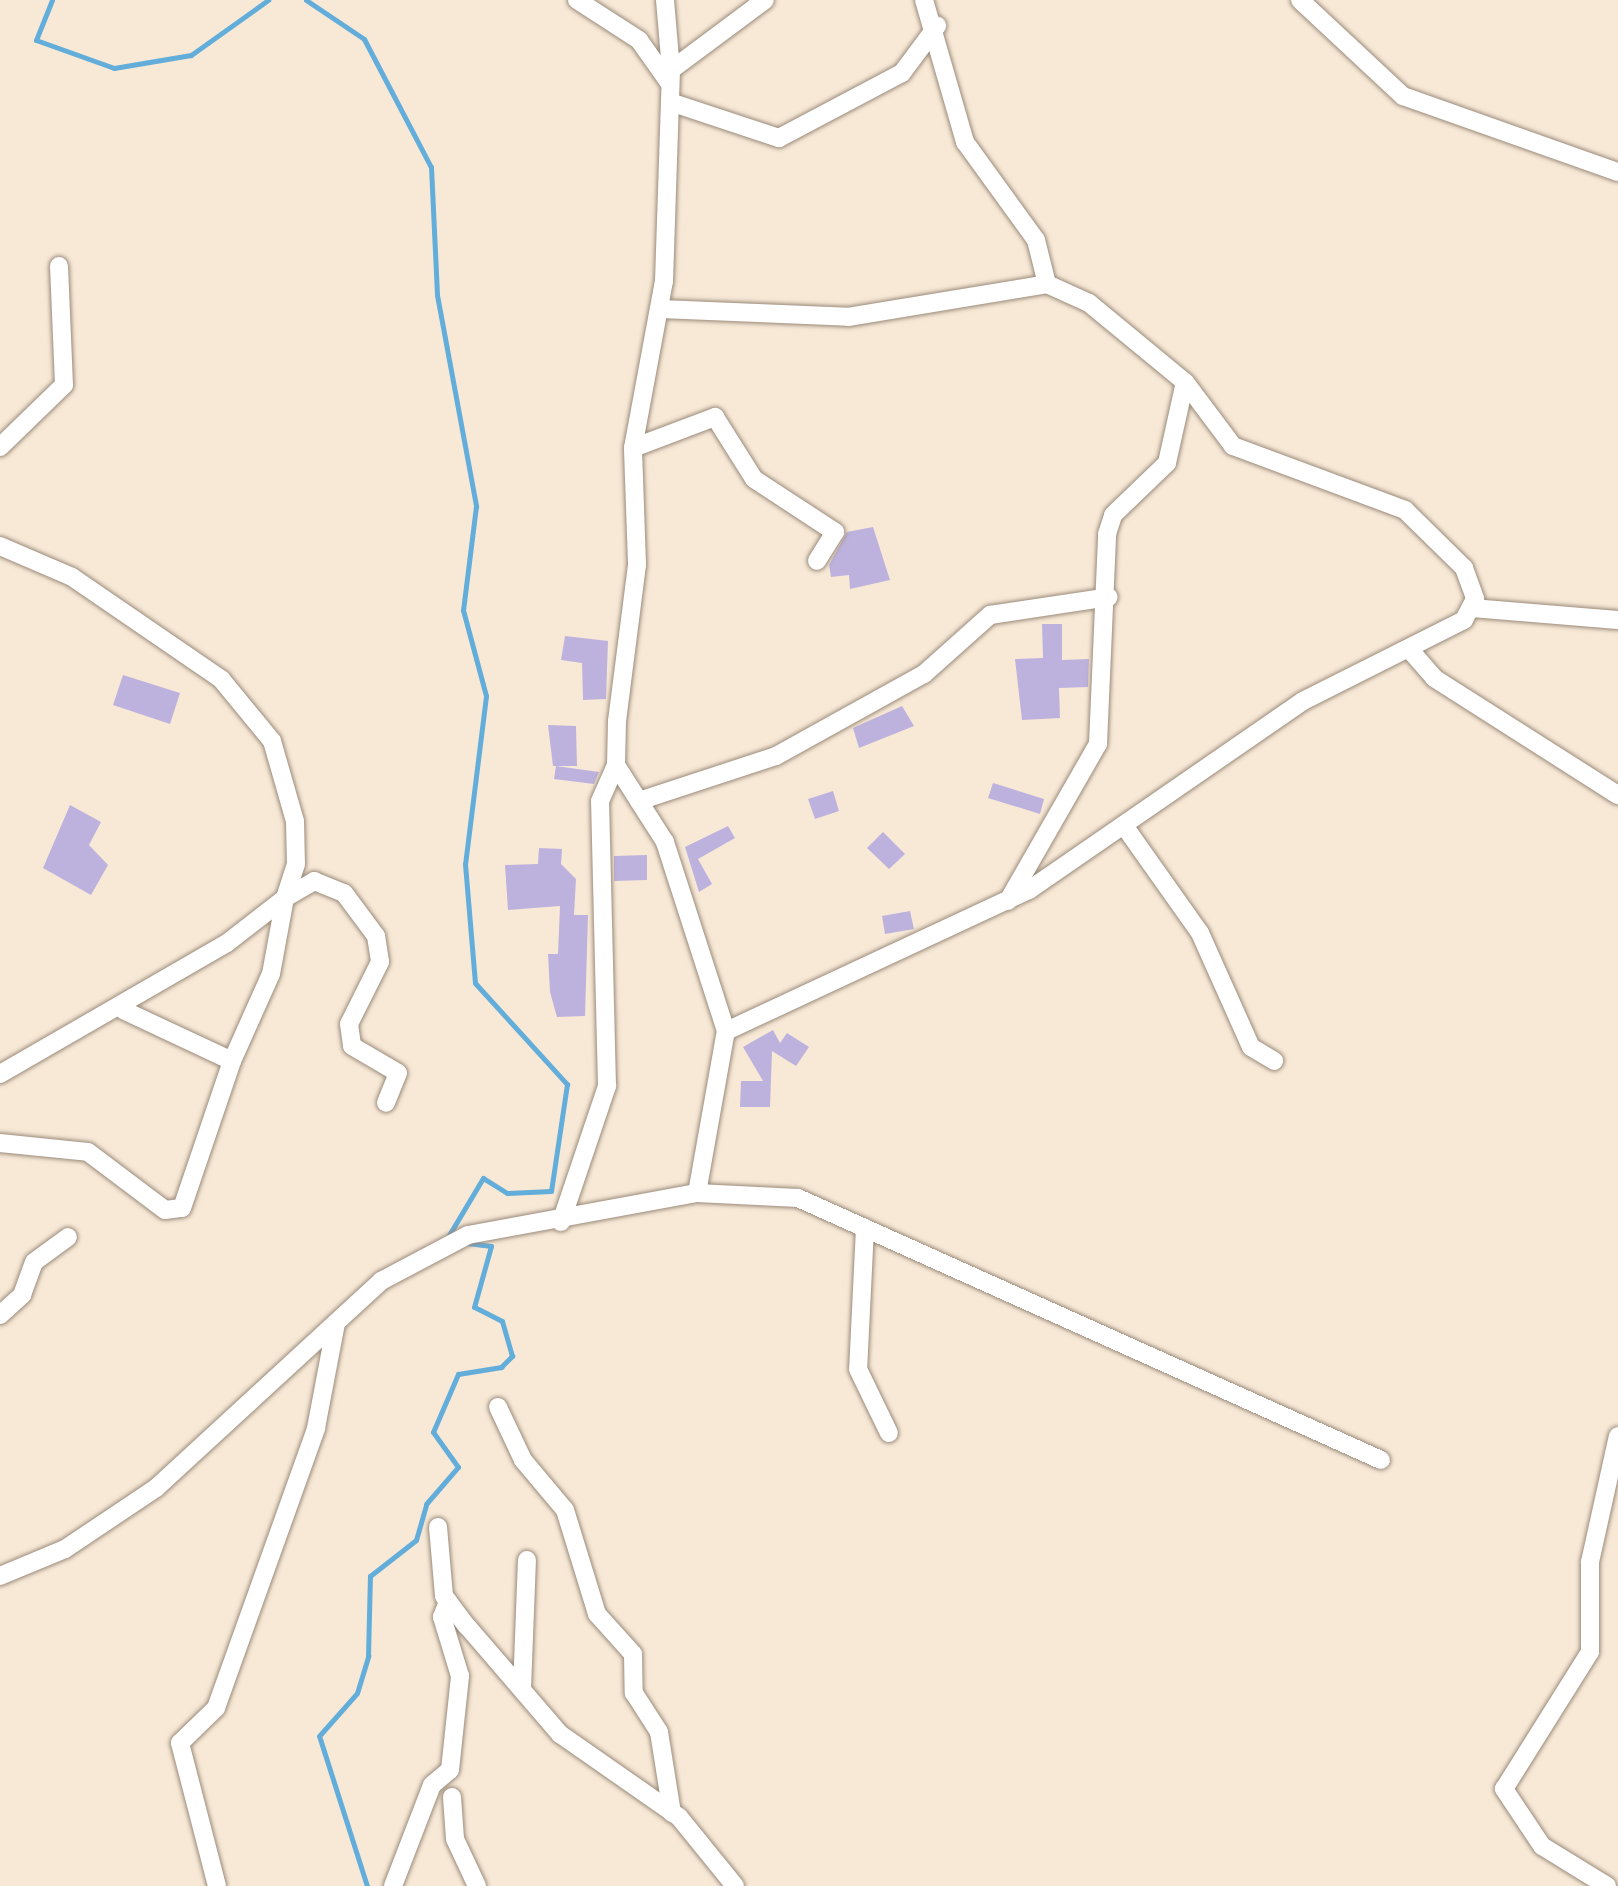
<!DOCTYPE html>
<style>
body{margin:0}
#map{position:relative;width:1618px;height:1886px;overflow:hidden;background:#f8e9d7;font-family:Pangolin,sans-serif}
div>[style]{position:absolute}
.stream>*{height:5px;margin:-2.5px;padding:0 2.5px;transform-origin:2.5px;border-radius:2.5px;background:#63addb}
.building>*{inset:0;background:#bdb2dd}
.roads{filter:drop-shadow(0 0 2px #9a8a7a) drop-shadow(0 0 2px #9a8a7a)}
.minor>*{height:18px;margin:-9px;padding:0 9px;transform-origin:9px;border-radius:9px;background:#fff}
span{translate:-50% -50%;white-space:nowrap;text-align:center;line-height:1.15;-webkit-text-stroke:8px #fdfcf7;paint-order:stroke}
</style>
<div id="map">
<div class="stream">
<div style="left:52px;top:0;width:43px;rotate:111.8deg"></div>
<div style="left:36px;top:40px;width:83px;rotate:19.7deg"></div>
<div style="left:114px;top:68px;width:78px;rotate:-9.6deg"></div>
<div style="left:191px;top:55px;width:95px;rotate:-35.5deg"></div>
<div style="left:306px;top:0;width:70px;rotate:33.9deg"></div>
<div style="left:364px;top:39px;width:144px;rotate:62.4deg"></div>
<div style="left:431px;top:167px;width:128px;rotate:87.3deg"></div>
<div style="left:437px;top:295px;width:215px;rotate:79.5deg"></div>
<div style="left:476px;top:506px;width:105px;rotate:97.1deg"></div>
<div style="left:463px;top:610px;width:89px;rotate:75deg"></div>
<div style="left:486px;top:696px;width:169px;rotate:97.1deg"></div>
<div style="left:465px;top:864px;width:119px;rotate:85.2deg"></div>
<div style="left:475px;top:983px;width:137px;rotate:47.7deg"></div>
<div style="left:567px;top:1084px;width:108px;rotate:98.5deg"></div>
<div style="left:551px;top:1191px;width:44px;rotate:177.4deg"></div>
<div style="left:507px;top:1193px;width:28px;rotate:-148deg"></div>
<div style="left:483px;top:1178px;width:72px;rotate:120.8deg"></div>
<div style="left:367px;top:1886px;width:157px;rotate:-107.7deg"></div>
<div style="left:319px;top:1736px;width:57px;rotate:-48.5deg"></div>
<div style="left:357px;top:1693px;width:39px;rotate:-73deg"></div>
<div style="left:368px;top:1656px;width:80px;rotate:-88.6deg"></div>
<div style="left:370px;top:1576px;width:58px;rotate:-38deg"></div>
<div style="left:416px;top:1540px;width:37px;rotate:-74deg"></div>
<div style="left:426px;top:1504px;width:49px;rotate:-49.1deg"></div>
<div style="left:458px;top:1467px;width:43px;rotate:-125.5deg"></div>
<div style="left:433px;top:1432px;width:63px;rotate:-66.7deg"></div>
<div style="left:458px;top:1374px;width:44px;rotate:-9.2deg"></div>
<div style="left:501px;top:1367px;width:16px;rotate:-45deg"></div>
<div style="left:512px;top:1356px;width:36px;rotate:-106deg"></div>
<div style="left:502px;top:1321px;width:31px;rotate:-153deg"></div>
<div style="left:474px;top:1307px;width:63px;rotate:-74.4deg"></div>
<div style="left:491px;top:1246px;width:24px;rotate:-173deg"></div>
</div>
<div class="building">
<div style="clip-path:polygon(873px 527px,890px 580px,850px 589px,849px 575px,831px 577px,829px 565px,847px 532px)"></div>
<div style="clip-path:polygon(1042px 624px,1062px 624px,1062px 660px,1089px 659px,1088px 687px,1059px 688px,1060px 718px,1022px 720px,1015px 659px,1043px 658px)"></div>
<div style="clip-path:polygon(565px 636px,608px 641px,606px 699px,583px 700px,582px 663px,561px 660px)"></div>
<div style="clip-path:polygon(123px 675px,180px 693px,170px 724px,113px 705px)"></div>
<div style="clip-path:polygon(902px 706px,914px 726px,859px 748px,853px 728px)"></div>
<div style="clip-path:polygon(548px 725px,576px 726px,577px 766px,553px 766px)"></div>
<div style="clip-path:polygon(556px 766px,599px 772px,594px 784px,554px 779px)"></div>
<div style="clip-path:polygon(993px 783px,1044px 799px,1040px 814px,988px 798px)"></div>
<div style="clip-path:polygon(833px 791px,839px 811px,815px 819px,808px 799px)"></div>
<div style="clip-path:polygon(70px 805px,101px 822px,89px 845px,108px 865px,91px 895px,43px 868px)"></div>
<div style="clip-path:polygon(728px 826px,735px 838px,698px 859px,712px 884px,699px 892px,685px 847px)"></div>
<div style="clip-path:polygon(883px 832px,905px 854px,889px 869px,867px 848px)"></div>
<div style="clip-path:polygon(539px 848px,562px 849px,561px 864px,576px 879px,574px 915px,588px 915px,585px 1016px,557px 1017px,550px 992px,548px 954px,558px 954px,560px 906px,508px 910px,505px 865px,538px 864px)"></div>
<div style="clip-path:polygon(647px 855px,647px 880px,614px 881px,614px 856px)"></div>
<div style="clip-path:polygon(910px 911px,914px 929px,885px 934px,882px 916px)"></div>
<div style="clip-path:polygon(773px 1030px,780px 1043px,787px 1033px,809px 1047px,796px 1066px,772px 1051px,770px 1107px,740px 1107px,741px 1081px,763px 1081px,743px 1047px)"></div>
</div>
<div class="roads">
<div class="minor">
<div style="left:577px;top:0;width:74px;rotate:32.8deg"></div>
<div style="left:639px;top:40px;width:54px;rotate:54.8deg"></div>
<div style="left:665px;top:0;width:70px;rotate:85.1deg"></div>
<div style="left:924px;top:0;width:148px;rotate:73.9deg"></div>
<div style="left:965px;top:142px;width:121px;rotate:54.1deg"></div>
<div style="left:1036px;top:240px;width:45px;rotate:76deg"></div>
<div style="left:1300px;top:0;width:141px;rotate:43deg"></div>
<div style="left:1403px;top:96px;width:228px;rotate:19.5deg"></div>
<div style="left:670px;top:102px;width:115px;rotate:18.3deg"></div>
<div style="left:779px;top:138px;width:139px;rotate:-27.9deg"></div>
<div style="left:902px;top:73px;width:59px;rotate:-53.3deg"></div>
<div style="left:661px;top:309px;width:187px;rotate:2.4deg"></div>
<div style="left:848px;top:317px;width:202px;rotate:-9.4deg"></div>
<div style="left:1047px;top:284px;width:46px;rotate:24.3deg"></div>
<div style="left:1089px;top:303px;width:124px;rotate:39.5deg"></div>
<div style="left:1185px;top:382px;width:80px;rotate:53.1deg"></div>
<div style="left:1233px;top:446px;width:184px;rotate:20.4deg"></div>
<div style="left:1405px;top:510px;width:83px;rotate:44.5deg"></div>
<div style="left:1464px;top:568px;width:33px;rotate:70deg"></div>
<div style="left:1475px;top:599px;width:24px;rotate:118deg"></div>
<div style="left:1464px;top:620px;width:180px;rotate:153.3deg"></div>
<div style="left:1303px;top:701px;width:333px;rotate:145.4deg"></div>
<div style="left:1029px;top:890px;width:334px;rotate:155deg"></div>
<div style="left:0;top:447px;width:89px;rotate:-44.1deg"></div>
<div style="left:64px;top:385px;width:119px;rotate:-92.4deg"></div>
<div style="left:633px;top:448px;width:88px;rotate:-20.7deg"></div>
<div style="left:715px;top:417px;width:73px;rotate:57.8deg"></div>
<div style="left:754px;top:479px;width:97px;rotate:33.2deg"></div>
<div style="left:835px;top:532px;width:34px;rotate:122deg"></div>
<div style="left:0;top:546px;width:78px;rotate:23.3deg"></div>
<div style="left:72px;top:577px;width:181px;rotate:34.4deg"></div>
<div style="left:221px;top:679px;width:80px;rotate:50.6deg"></div>
<div style="left:272px;top:741px;width:83px;rotate:74deg"></div>
<div style="left:295px;top:821px;width:43px;rotate:88.7deg"></div>
<div style="left:296px;top:864px;width:36px;rotate:108deg"></div>
<div style="left:285px;top:898px;width:73px;rotate:142.2deg"></div>
<div style="left:227px;top:943px;width:262px;rotate:150deg"></div>
<div style="left:1472px;top:608px;width:146px;rotate:4.7deg"></div>
<div style="left:1410px;top:650px;width:37px;rotate:49deg"></div>
<div style="left:1434px;top:678px;width:218px;rotate:32.5deg"></div>
<div style="left:639px;top:801px;width:144px;rotate:-18.2deg"></div>
<div style="left:776px;top:756px;width:169px;rotate:-29deg"></div>
<div style="left:924px;top:674px;width:89px;rotate:-41.8deg"></div>
<div style="left:990px;top:615px;width:120px;rotate:-8.6deg"></div>
<div style="left:1125px;top:827px;width:130px;rotate:54.7deg"></div>
<div style="left:1200px;top:933px;width:125px;rotate:65.9deg"></div>
<div style="left:1251px;top:1047px;width:27px;rotate:31deg"></div>
<div style="left:1008px;top:901px;width:181px;rotate:-60.2deg"></div>
<div style="left:1098px;top:744px;width:210px;rotate:-87.5deg"></div>
<div style="left:1107px;top:534px;width:20px;rotate:-72deg"></div>
<div style="left:1113px;top:515px;width:75px;rotate:-43.9deg"></div>
<div style="left:1167px;top:463px;width:83px;rotate:-77.5deg"></div>
<div style="left:232px;top:1061px;width:95px;rotate:-65.9deg"></div>
<div style="left:271px;top:974px;width:77px;rotate:-79.6deg"></div>
<div style="left:285px;top:898px;width:34px;rotate:-30deg"></div>
<div style="left:314px;top:881px;width:32px;rotate:22deg"></div>
<div style="left:344px;top:893px;width:54px;rotate:53.3deg"></div>
<div style="left:376px;top:936px;width:26px;rotate:81deg"></div>
<div style="left:380px;top:962px;width:69px;rotate:116.6deg"></div>
<div style="left:349px;top:1024px;width:22px;rotate:82deg"></div>
<div style="left:352px;top:1046px;width:53px;rotate:30.4deg"></div>
<div style="left:398px;top:1073px;width:32px;rotate:112deg"></div>
<div style="left:0;top:1143px;width:88px;rotate:5.8deg"></div>
<div style="left:88px;top:1152px;width:96px;rotate:37deg"></div>
<div style="left:165px;top:1210px;width:17px;rotate:-7deg"></div>
<div style="left:182px;top:1208px;width:155px;rotate:-71.2deg"></div>
<div style="left:232px;top:1061px;width:120px;rotate:-154.9deg"></div>
<div style="left:697px;top:1193px;width:165px;rotate:-79.9deg"></div>
<div style="left:726px;top:1031px;width:199px;rotate:-107.9deg"></div>
<div style="left:665px;top:842px;width:91px;rotate:-122.5deg"></div>
<div style="left:616px;top:765px;width:44px;rotate:-88.7deg"></div>
<div style="left:617px;top:721px;width:158px;rotate:-82.7deg"></div>
<div style="left:637px;top:564px;width:116px;rotate:-92deg"></div>
<div style="left:633px;top:448px;width:170px;rotate:-79.5deg"></div>
<div style="left:664px;top:281px;width:211px;rotate:-88.1deg"></div>
<div style="left:671px;top:70px;width:117px;rotate:-36.7deg"></div>
<div style="left:561px;top:1222px;width:144px;rotate:-71.3deg"></div>
<div style="left:607px;top:1086px;width:285px;rotate:-91.4deg"></div>
<div style="left:600px;top:801px;width:39px;rotate:-66deg"></div>
<div style="left:865px;top:1228px;width:141px;rotate:92.8deg"></div>
<div style="left:858px;top:1369px;width:71px;rotate:64.2deg"></div>
<div style="left:0;top:1315px;width:30px;rotate:-42deg"></div>
<div style="left:22px;top:1295px;width:35px;rotate:-70deg"></div>
<div style="left:34px;top:1262px;width:42px;rotate:-36.3deg"></div>
<div style="left:498px;top:1407px;width:59px;rotate:64.7deg"></div>
<div style="left:523px;top:1460px;width:65px;rotate:50deg"></div>
<div style="left:565px;top:1510px;width:109px;rotate:72.9deg"></div>
<div style="left:597px;top:1614px;width:54px;rotate:48deg"></div>
<div style="left:633px;top:1654px;width:39px;rotate:89deg"></div>
<div style="left:634px;top:1693px;width:46px;rotate:57.3deg"></div>
<div style="left:659px;top:1732px;width:82px;rotate:80.9deg"></div>
<div style="left:438px;top:1527px;width:69px;rotate:85deg"></div>
<div style="left:444px;top:1596px;width:38px;rotate:53deg"></div>
<div style="left:467px;top:1626px;width:143px;rotate:49.3deg"></div>
<div style="left:560px;top:1734px;width:145px;rotate:34.9deg"></div>
<div style="left:679px;top:1817px;width:89px;rotate:50.9deg"></div>
<div style="left:0;top:1576px;width:70px;rotate:-22.6deg"></div>
<div style="left:65px;top:1549px;width:110px;rotate:-33.8deg"></div>
<div style="left:156px;top:1488px;width:306px;rotate:-42.6deg"></div>
<div style="left:381px;top:1281px;width:98px;rotate:-27.9deg"></div>
<div style="left:468px;top:1235px;width:233px;rotate:-10.4deg"></div>
<div style="left:697px;top:1193px;width:101px;rotate:2.8deg"></div>
<div style="left:798px;top:1198px;width:639px;rotate:24.2deg"></div>
<div style="left:522px;top:1689px;width:129px;rotate:-87.8deg"></div>
<div style="left:452px;top:1797px;width:42px;rotate:85.9deg"></div>
<div style="left:455px;top:1839px;width:52px;rotate:64.9deg"></div>
<div style="left:217px;top:1886px;width:148px;rotate:-104.5deg"></div>
<div style="left:180px;top:1743px;width:50px;rotate:-44.2deg"></div>
<div style="left:216px;top:1708px;width:297px;rotate:-70.3deg"></div>
<div style="left:316px;top:1428px;width:107px;rotate:-79.2deg"></div>
<div style="left:393px;top:1886px;width:108px;rotate:-68.9deg"></div>
<div style="left:432px;top:1785px;width:23px;rotate:-40deg"></div>
<div style="left:450px;top:1770px;width:95px;rotate:-83.9deg"></div>
<div style="left:460px;top:1676px;width:62px;rotate:-107deg"></div>
<div style="left:442px;top:1617px;width:17px;rotate:-69deg"></div>
<div style="left:1607px;top:1886px;width:76px;rotate:-148.4deg"></div>
<div style="left:1542px;top:1846px;width:69px;rotate:-123.7deg"></div>
<div style="left:1504px;top:1789px;width:162px;rotate:-57.9deg"></div>
<div style="left:1590px;top:1652px;width:90px;rotate:-90deg"></div>
<div style="left:1590px;top:1562px;width:129px;rotate:-77.5deg"></div>
</div>
</div>
</div>
